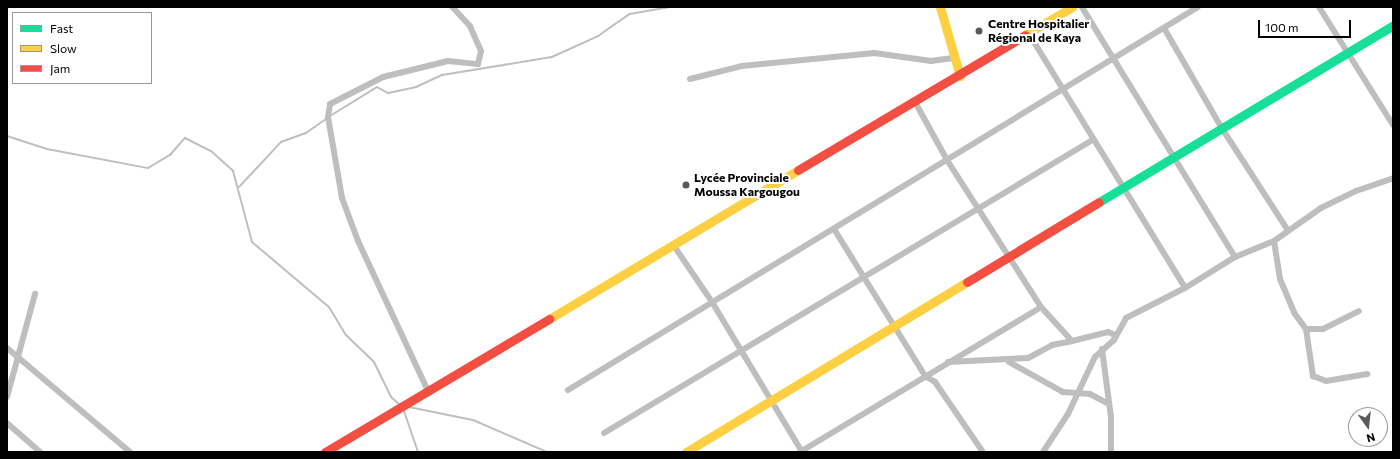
<!DOCTYPE html>
<meta charset="utf-8">
<style>
body{margin:0}
#map{position:relative;width:1400px;height:459px;overflow:hidden;background:#fff;font-family:Commissioner,sans-serif}
div>[style]{position:absolute}
.stream>*{height:2px;margin:-1px;padding:0 1px;transform-origin:1px;border-radius:1px;background:#bfbfbf}
.street>*{height:6px;margin:-3px;padding:0 3px;transform-origin:3px;border-radius:3px;background:#bebebe}
.fast>*{height:9px;margin:-4.5px;padding:0 4.5px;transform-origin:4.5px;border-radius:4.5px;background:#16e098}
.slow>*{height:9px;margin:-4.5px;padding:0 4.5px;transform-origin:4.5px;border-radius:4.5px;background:#ffcf43}
.jam>*{height:9px;margin:-4.5px;padding:0 4.5px;transform-origin:4.5px;border-radius:4.5px;background:#f24e42}
.dots>*{width:11px;height:11px;translate:-50% -50%;box-sizing:border-box;border:2px solid #fff;border-radius:50%}
span{translate:-50% -50%;white-space:nowrap;text-align:center;line-height:1.15;-webkit-text-stroke:4px #fff;paint-order:stroke}
.poi-label{font-size:12px;color:#000;font-weight:700}
.left{translate:0 -50%;text-align:left}
.frame{position:absolute;inset:0;border:8px solid #000;pointer-events:none}
.legend{position:absolute;left:12px;top:12px;width:140px;height:72px;box-sizing:border-box;background:#fff;border:1px solid #999;margin:0;padding:5px 7px;list-style:none;font-size:12px;color:#000}
.legend li{display:flex;align-items:center;gap:8px;height:20px}
.legend b{width:20px;border:1px solid #999}
.north{position:absolute;left:1348px;top:407px;width:40px;height:40px;box-sizing:border-box;background:#fff;border:1px solid #999;border-radius:50%;rotate:165deg;font-size:11px;font-weight:700;line-height:16px;text-align:center;color:#000}
.north::after{content:'';display:block;margin:auto;width:14px;height:18px;background:#595959;clip-path:polygon(50% 0,100% 100%,50% 72%,0 100%)}
.scale{position:absolute;left:1258px;top:20px;width:93px;height:18px;box-sizing:border-box;border:2px solid #000;border-top:0;padding-left:5px;font-size:12px;line-height:14px;white-space:nowrap;color:#000;-webkit-text-stroke:3px #fff;paint-order:stroke}
</style>
<div id="map">
<div class="stream">
<div style="left:330px;top:116px;width:55px;rotate:-31.7deg"></div>
<div style="left:377px;top:87px;width:13px;rotate:29deg"></div>
<div style="left:388px;top:93px;width:29px;rotate:-12deg"></div>
<div style="left:416px;top:87px;width:29px;rotate:-25deg"></div>
<div style="left:442px;top:75px;width:111px;rotate:-9.3deg"></div>
<div style="left:552px;top:57px;width:51px;rotate:-24.5deg"></div>
<div style="left:598px;top:36px;width:39px;rotate:-35deg"></div>
<div style="left:630px;top:14px;width:39px;rotate:-10deg"></div>
<div style="left:7px;top:136px;width:42px;rotate:18deg"></div>
<div style="left:47px;top:149px;width:103px;rotate:10.7deg"></div>
<div style="left:148px;top:168px;width:26px;rotate:-31deg"></div>
<div style="left:170px;top:155px;width:23px;rotate:-49deg"></div>
<div style="left:185px;top:138px;width:29px;rotate:27deg"></div>
<div style="left:211px;top:151px;width:30px;rotate:42deg"></div>
<div style="left:233px;top:171px;width:73px;rotate:75deg"></div>
<div style="left:252px;top:242px;width:101px;rotate:40.2deg"></div>
<div style="left:329px;top:307px;width:33px;rotate:59deg"></div>
<div style="left:346px;top:335px;width:39px;rotate:44deg"></div>
<div style="left:374px;top:362px;width:39px;rotate:64deg"></div>
<div style="left:391px;top:397px;width:11px;rotate:41deg"></div>
<div style="left:239px;top:187px;width:62px;rotate:-47deg"></div>
<div style="left:281px;top:142px;width:27px;rotate:-20deg"></div>
<div style="left:306px;top:133px;width:24px;rotate:-35deg"></div>
<div style="left:409px;top:407px;width:65px;rotate:11.5deg"></div>
<div style="left:473px;top:420px;width:81px;rotate:23.4deg"></div>
<div style="left:403px;top:408px;width:46px;rotate:71.2deg"></div>
</div>
<div class="street">
<div style="left:1319px;top:7px;width:139px;rotate:57.9deg"></div>
<div style="left:1164px;top:28px;width:118px;rotate:60deg"></div>
<div style="left:1223px;top:130px;width:118px;rotate:57.1deg"></div>
<div style="left:1029px;top:34px;width:298px;rotate:58.4deg"></div>
<div style="left:690px;top:79px;width:54px;rotate:-14deg"></div>
<div style="left:742px;top:66px;width:133px;rotate:-5.6deg"></div>
<div style="left:874px;top:53px;width:58px;rotate:8deg"></div>
<div style="left:931px;top:61px;width:22px;rotate:-8deg"></div>
<div style="left:915px;top:102px;width:66px;rotate:61.1deg"></div>
<div style="left:947px;top:160px;width:174px;rotate:57.4deg"></div>
<div style="left:1041px;top:307px;width:46px;rotate:47.6deg"></div>
<div style="left:1072px;top:341px;width:37px;rotate:-14deg"></div>
<div style="left:1108px;top:332px;width:8px;rotate:23deg"></div>
<div style="left:834px;top:229px;width:173px;rotate:58.2deg"></div>
<div style="left:925px;top:376px;width:12px;rotate:31deg"></div>
<div style="left:935px;top:382px;width:85px;rotate:55.6deg"></div>
<div style="left:1274px;top:241px;width:38px;rotate:81deg"></div>
<div style="left:1280px;top:279px;width:38px;rotate:67deg"></div>
<div style="left:1295px;top:314px;width:19px;rotate:54deg"></div>
<div style="left:1306px;top:329px;width:48px;rotate:81.5deg"></div>
<div style="left:1313px;top:376px;width:14px;rotate:21deg"></div>
<div style="left:1326px;top:381px;width:42px;rotate:-9.7deg"></div>
<div style="left:674px;top:246px;width:68px;rotate:55.8deg"></div>
<div style="left:712px;top:302px;width:175px;rotate:59deg"></div>
<div style="left:1235px;top:257px;width:42px;rotate:-22.3deg"></div>
<div style="left:1274px;top:241px;width:57px;rotate:-35.1deg"></div>
<div style="left:1321px;top:208px;width:39px;rotate:-26deg"></div>
<div style="left:1356px;top:191px;width:39px;rotate:-19deg"></div>
<div style="left:1306px;top:329px;width:17px"></div>
<div style="left:1323px;top:329px;width:40px;rotate:-26.6deg"></div>
<div style="left:7px;top:348px;width:161px;rotate:40.2deg"></div>
<div style="left:1102px;top:349px;width:69px;rotate:82.5deg"></div>
<div style="left:1111px;top:417px;width:35px;rotate:90deg"></div>
<div style="left:948px;top:362px;width:80px;rotate:-2.9deg"></div>
<div style="left:1028px;top:358px;width:27px;rotate:-28deg"></div>
<div style="left:1052px;top:345px;width:20px;rotate:-11deg"></div>
<div style="left:1009px;top:362px;width:62px;rotate:29.1deg"></div>
<div style="left:1063px;top:392px;width:27px;rotate:4deg"></div>
<div style="left:1090px;top:394px;width:21px;rotate:28deg"></div>
<div style="left:568px;top:390px;width:737px;rotate:-31.3deg"></div>
<div style="left:428px;top:391px;width:166px;rotate:-115deg"></div>
<div style="left:358px;top:241px;width:46px;rotate:-110.4deg"></div>
<div style="left:342px;top:198px;width:82px;rotate:-99.8deg"></div>
<div style="left:328px;top:117px;width:13px;rotate:-81deg"></div>
<div style="left:330px;top:104px;width:59px;rotate:-27deg"></div>
<div style="left:383px;top:77px;width:67px;rotate:-13.8deg"></div>
<div style="left:448px;top:61px;width:30px;rotate:6deg"></div>
<div style="left:478px;top:64px;width:13px;rotate:-77deg"></div>
<div style="left:481px;top:51px;width:27px;rotate:-114deg"></div>
<div style="left:470px;top:26px;width:26px;rotate:-133deg"></div>
<div style="left:7px;top:397px;width:107px;rotate:-74.8deg"></div>
<div style="left:7px;top:423px;width:44px;rotate:41.3deg"></div>
<div style="left:604px;top:433px;width:571px;rotate:-30.96deg"></div>
<div style="left:800px;top:452px;width:281px;rotate:-31deg"></div>
<div style="left:1043px;top:452px;width:45px;rotate:-56.7deg"></div>
<div style="left:1068px;top:414px;width:63px;rotate:-64.7deg"></div>
<div style="left:1095px;top:357px;width:25px;rotate:-42deg"></div>
<div style="left:1114px;top:340px;width:25px;rotate:-61deg"></div>
<div style="left:1126px;top:318px;width:66px;rotate:-27deg"></div>
<div style="left:1185px;top:288px;width:59px;rotate:-31.8deg"></div>
<div style="left:1235px;top:257px;width:293px;rotate:-121.5deg"></div>
</div>
<div class="fast">
<div style="left:1099px;top:202px;width:343px;rotate:-31deg"></div>
</div>
<div class="slow">
<div style="left:940px;top:7px;width:72px;rotate:73.8deg"></div>
<div style="left:1025px;top:35px;width:55px;rotate:-30.8deg"></div>
<div style="left:549px;top:319px;width:290px;rotate:-30.9deg"></div>
<div style="left:686px;top:452px;width:328px;rotate:-31.2deg"></div>
</div>
<div class="jam">
<div style="left:798px;top:170px;width:264px;rotate:-30.7deg"></div>
<div style="left:967px;top:282px;width:154px;rotate:-31.2deg"></div>
<div style="left:325px;top:452px;width:261px;rotate:-30.7deg"></div>
</div>
<div class="dots">
<div style="left:979px;top:31px;background:#595959"></div>
<div style="left:686px;top:185px;background:#595959"></div>
</div>
<div class="poi-label">
<span class="left" style="left:988px;top:31px">Centre Hospitalier<br>Régional de Kaya</span>
<span class="left" style="left:694px;top:185px">Lycée Provinciale<br>Moussa Kargougou</span>
</div>
<div class="frame"></div>
<ul class="legend">
<li><b style="height:5px;background:#16e098"></b>Fast</li>
<li><b style="height:5px;background:#ffcf43"></b>Slow</li>
<li><b style="height:5px;background:#f24e42"></b>Jam</li>
</ul>
<div class="north">N</div>
<div class="scale">100 m</div>
</div>
